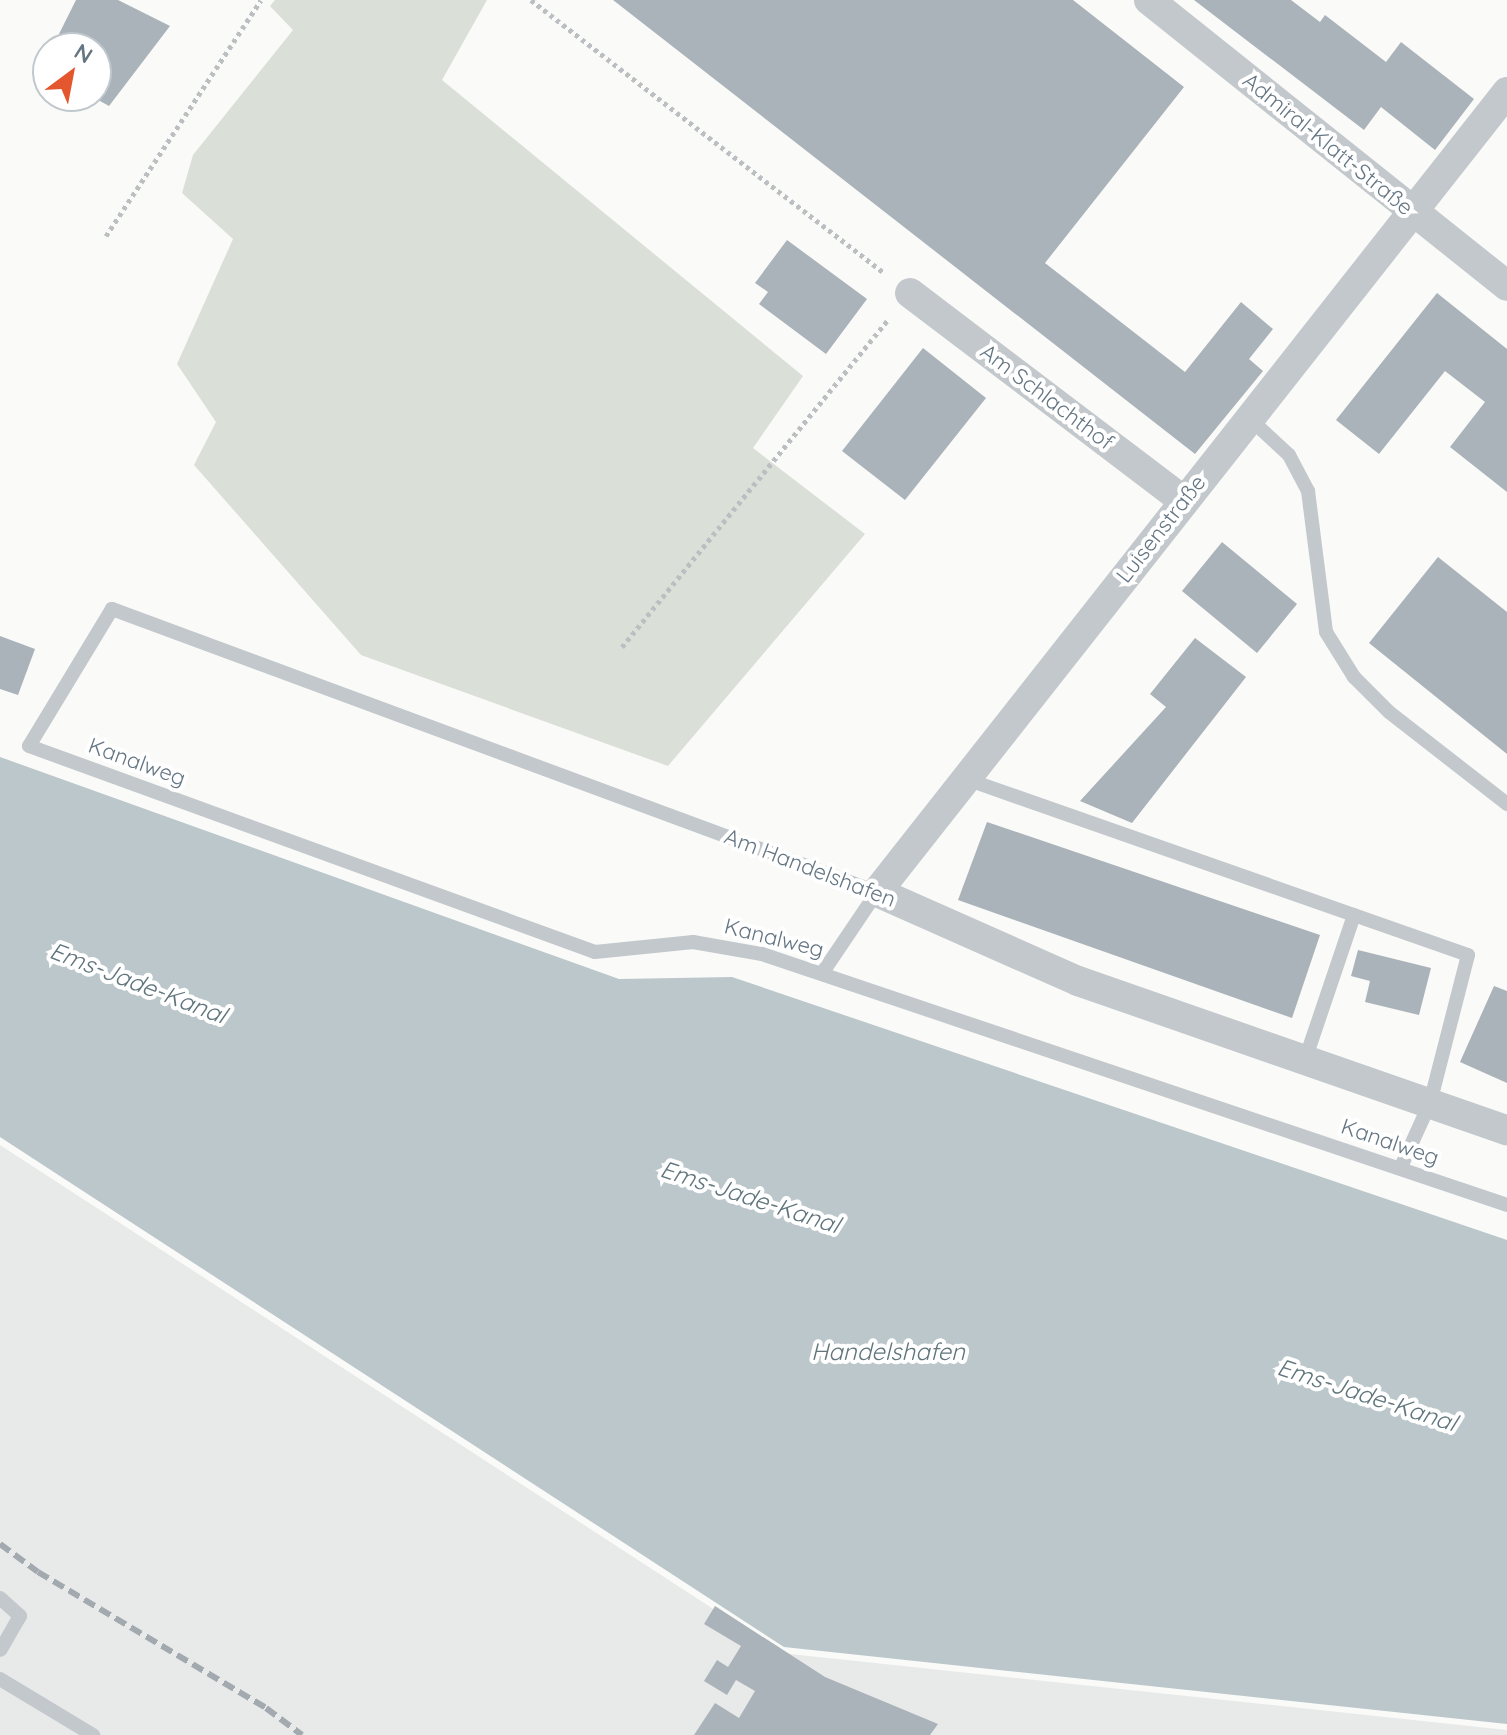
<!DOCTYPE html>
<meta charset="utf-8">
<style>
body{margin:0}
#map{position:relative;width:1507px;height:1735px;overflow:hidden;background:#fafaf8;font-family:Quicksand,sans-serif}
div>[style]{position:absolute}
.built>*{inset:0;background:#e8e9e9}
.green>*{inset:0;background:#dadfd7}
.water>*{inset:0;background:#bbc7cb}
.building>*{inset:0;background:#aab3b9}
.path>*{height:5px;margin-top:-2.5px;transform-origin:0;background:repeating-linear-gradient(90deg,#bbbfc2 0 4px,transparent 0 8px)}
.service>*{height:14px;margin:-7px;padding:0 7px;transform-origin:7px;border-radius:7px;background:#c3c8cc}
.minor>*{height:30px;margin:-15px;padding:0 15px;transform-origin:15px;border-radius:15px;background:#c3c8cc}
.rail>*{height:6px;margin-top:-3px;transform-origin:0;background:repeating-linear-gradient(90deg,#a2aab0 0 12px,transparent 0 18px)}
span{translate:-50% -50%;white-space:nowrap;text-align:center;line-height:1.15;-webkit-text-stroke:8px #fff;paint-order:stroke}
.street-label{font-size:22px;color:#657683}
.water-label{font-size:24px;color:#60757c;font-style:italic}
.north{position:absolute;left:32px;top:32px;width:80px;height:80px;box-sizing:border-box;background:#fff;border:2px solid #c1c8cd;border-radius:50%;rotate:32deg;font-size:22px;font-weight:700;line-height:32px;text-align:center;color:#657683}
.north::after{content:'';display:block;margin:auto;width:28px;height:36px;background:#e4572e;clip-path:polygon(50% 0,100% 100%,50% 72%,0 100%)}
</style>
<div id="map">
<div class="built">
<div style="clip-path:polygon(0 1145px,781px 1653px,1507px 1730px,1507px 1735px,0 1735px)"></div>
</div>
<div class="green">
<div style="clip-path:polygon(275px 0,487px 0,442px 80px,803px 376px,753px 448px,865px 534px,668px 766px,361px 655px,194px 465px,216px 422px,177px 364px,233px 239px,182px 193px,193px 155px,293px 30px,270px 6px)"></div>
</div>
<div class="water">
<div style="clip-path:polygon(0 757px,619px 979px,732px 977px,1507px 1240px,1507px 1724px,784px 1647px,0 1137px)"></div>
</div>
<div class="building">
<div style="clip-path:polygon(76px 0,118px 0,170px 26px,109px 106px,91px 96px,96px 96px,96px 48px,52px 48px)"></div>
<div style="clip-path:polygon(613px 0,1073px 0,1184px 87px,1045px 263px,1185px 372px,1241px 302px,1273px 329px,1249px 359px,1263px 371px,1195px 454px)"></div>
<div style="clip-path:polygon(1194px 0,1291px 0,1320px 22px,1325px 15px,1386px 62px,1401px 42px,1474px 99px,1435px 150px,1381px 107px,1364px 130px)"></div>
<div style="clip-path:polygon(787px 240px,867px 299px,826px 354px,759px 304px,768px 292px,755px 283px)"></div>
<div style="clip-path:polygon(1437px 293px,1507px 349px,1507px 492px,1450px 447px,1485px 402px,1445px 371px,1379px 454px,1336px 420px)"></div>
<div style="clip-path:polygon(923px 348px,986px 398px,905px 500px,842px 451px)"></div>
<div style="clip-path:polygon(1222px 542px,1297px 604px,1257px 653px,1182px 591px)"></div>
<div style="clip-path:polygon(1438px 557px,1507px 612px,1507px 754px,1369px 643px)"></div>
<div style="clip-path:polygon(0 636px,35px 649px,18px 695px,0 689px)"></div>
<div style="clip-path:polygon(1195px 638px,1246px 677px,1132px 823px,1080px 801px,1166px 707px,1150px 694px)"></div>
<div style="clip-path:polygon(987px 822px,1320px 935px,1292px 1018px,958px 900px)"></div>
<div style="clip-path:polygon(1358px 950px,1431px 968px,1419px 1015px,1365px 1002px,1370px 981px,1351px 976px)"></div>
<div style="clip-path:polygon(1494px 986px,1507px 991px,1507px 1083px,1460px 1062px)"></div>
<div style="clip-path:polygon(715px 1606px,825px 1677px,938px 1724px,930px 1735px,694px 1735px,715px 1703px,739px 1718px,755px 1691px,736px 1680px,727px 1695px,704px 1681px,717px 1660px,728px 1667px,741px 1646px,704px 1624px)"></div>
</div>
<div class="path">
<div style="left:531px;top:0;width:446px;rotate:37.7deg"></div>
<div style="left:106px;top:236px;width:282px;rotate:-56.7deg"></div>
<div style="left:622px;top:647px;width:423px;rotate:-50.9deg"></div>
</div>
<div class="service">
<div style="left:1249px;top:418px;width:54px;rotate:42.8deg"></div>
<div style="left:1289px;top:455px;width:41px;rotate:62.2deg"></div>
<div style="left:1308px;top:491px;width:142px;rotate:82.7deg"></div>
<div style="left:1326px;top:632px;width:53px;rotate:58.1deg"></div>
<div style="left:1354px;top:677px;width:49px;rotate:45deg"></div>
<div style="left:1389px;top:712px;width:150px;rotate:37.9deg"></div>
<div style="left:966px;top:779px;width:532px;rotate:19.32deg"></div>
<div style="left:1468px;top:955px;width:153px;rotate:104.4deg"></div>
<div style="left:1430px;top:1103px;width:72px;rotate:114.4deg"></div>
<div style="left:823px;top:972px;width:97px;rotate:-56deg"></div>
<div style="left:877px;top:892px;width:816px;rotate:-159.7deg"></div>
<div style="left:112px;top:609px;width:160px;rotate:121.2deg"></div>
<div style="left:29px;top:746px;width:602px;rotate:20deg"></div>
<div style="left:595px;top:952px;width:99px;rotate:-5.8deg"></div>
<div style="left:693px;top:942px;width:70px;rotate:9.9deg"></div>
<div style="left:762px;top:954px;width:786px;rotate:18.62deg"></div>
<div style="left:1305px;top:1060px;width:153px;rotate:-71.3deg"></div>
<div style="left:0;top:1598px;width:27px;rotate:42deg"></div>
<div style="left:20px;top:1616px;width:39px;rotate:120deg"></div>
<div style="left:0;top:1679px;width:109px;rotate:31.1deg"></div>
</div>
<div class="minor">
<div style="left:1149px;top:0;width:458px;rotate:38.6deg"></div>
<div style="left:1507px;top:92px;width:1018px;rotate:128.22deg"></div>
<div style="left:877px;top:892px;width:220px;rotate:23.9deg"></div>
<div style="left:1078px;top:981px;width:454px;rotate:19.2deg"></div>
<div style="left:910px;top:293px;width:344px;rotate:37.2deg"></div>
</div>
<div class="rail">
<div style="left:0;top:1544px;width:47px;rotate:36.4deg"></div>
<div style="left:38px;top:1572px;width:265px;rotate:30.8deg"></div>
<div style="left:266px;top:1708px;width:45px;rotate:36.9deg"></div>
</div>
<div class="street-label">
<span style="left:1328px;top:144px;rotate:39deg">Admiral-Klatt-Straße</span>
<span style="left:1047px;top:397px;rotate:37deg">Am Schlachthof</span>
<span style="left:1161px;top:529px;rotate:-52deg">Luisenstraße</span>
<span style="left:137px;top:762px;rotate:20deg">Kanalweg</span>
<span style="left:810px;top:868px;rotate:21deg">Am Handelshafen</span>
<span style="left:774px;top:938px;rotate:14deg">Kanalweg</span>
<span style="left:1390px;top:1142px;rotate:19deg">Kanalweg</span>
</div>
<div class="water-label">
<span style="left:138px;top:983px;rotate:21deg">Ems-Jade-Kanal</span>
<span style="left:750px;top:1197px;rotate:18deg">Ems-Jade-Kanal</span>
<span style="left:888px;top:1352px">Handelshafen</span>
<span style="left:1367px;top:1395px;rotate:18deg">Ems-Jade-Kanal</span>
</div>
<div class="north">N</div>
</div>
